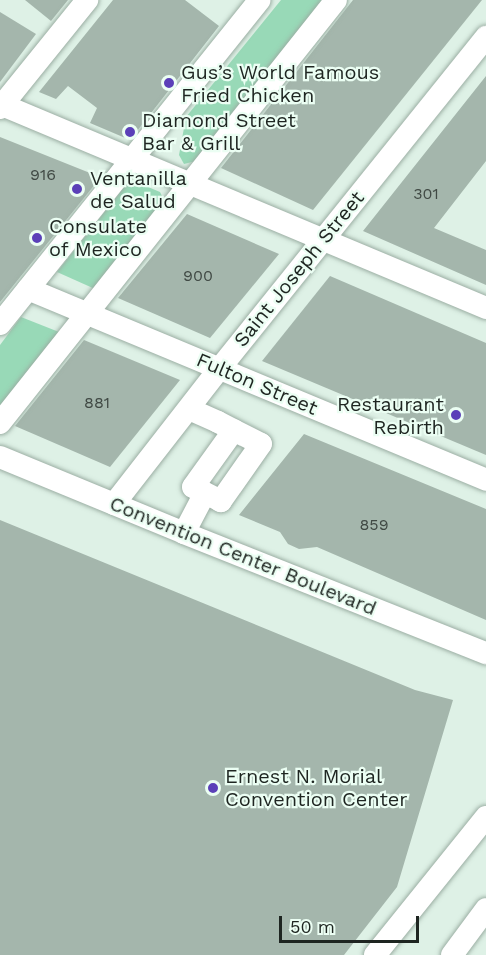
<!DOCTYPE html>
<meta charset="utf-8">
<style>
body{margin:0}
#map{position:relative;width:486px;height:955px;overflow:hidden;background:#def1e6;font-family:"Work Sans",sans-serif}
div>[style]{position:absolute}
.green>*{inset:0;background:#98d9b7}
.building>*{inset:0;background:#a4b6ac}
.roads{filter:drop-shadow(0 0 2px #9baea3) drop-shadow(0 0 2px #9baea3)}
.minor>*{height:22px;margin:-11px;padding:0 11px;transform-origin:11px;border-radius:11px;background:#fff}
.dots>*{width:16px;height:16px;translate:-50% -50%;box-sizing:border-box;border:3px solid #ebfef3;border-radius:50%}
span{translate:-50% -50%;white-space:nowrap;text-align:center;line-height:1.15;-webkit-text-stroke:4.5px #ebfef3;paint-order:stroke}
.number-label{font-size:16px;color:#404944}
.number-label span{-webkit-text-stroke-width:0}
.poi-label{font-size:20px;color:#1e2521}
.left{translate:0 -50%;text-align:left}
.right{translate:-100% -50%;text-align:right}
.street-label{font-size:20px;color:#1e2521}
.scale{position:absolute;left:279px;top:916px;width:140px;height:27px;box-sizing:border-box;border:3px solid #1e2521;border-top:0;padding-left:8px;font-size:18px;line-height:21px;white-space:nowrap;color:#1e2521;-webkit-text-stroke:4px #ebfef3;paint-order:stroke}
</style>
<div id="map">
<div class="green">
<div style="clip-path:polygon(281px 0,325px 0,196px 161px,184px 164px,179px 155px,186px 117px)"></div>
<div style="clip-path:polygon(131px 183px,141px 184px,160px 192px,163px 198px,161px 205px,95px 289px,57px 272px,125px 186px)"></div>
<div style="clip-path:polygon(21px 317px,59px 332px,0 409px,0 345px)"></div>
</div>
<div class="building">
<div style="clip-path:polygon(25px 0,68px 0,51px 21px)"></div>
<div style="clip-path:polygon(113px 0,185px 0,219px 26px,130px 140px,90px 123px,97px 108px,68px 86px,56px 99px,39px 92px)"></div>
<div style="clip-path:polygon(353px 0,482px 0,313px 210px,221px 168px)"></div>
<div style="clip-path:polygon(0 12px,36px 34px,0 82px)"></div>
<div style="clip-path:polygon(486px 76px,486px 161px,434px 228px,486px 250px,486px 285px,363px 231px)"></div>
<div style="clip-path:polygon(0 137px,95px 175px,93px 182px,96px 183px,0 302px)"></div>
<div style="clip-path:polygon(187px 214px,279px 254px,210px 338px,118px 298px)"></div>
<div style="clip-path:polygon(330px 276px,486px 343px,486px 455px,262px 361px)"></div>
<div style="clip-path:polygon(84px 340px,180px 380px,110px 467px,15px 426px)"></div>
<div style="clip-path:polygon(304px 434px,486px 509px,486px 620px,317px 547px,299px 549px,288px 544px,280px 532px,239px 515px)"></div>
<div style="clip-path:polygon(0 520px,415px 690px,453px 700px,397px 887px,344px 955px,0 955px)"></div>
</div>
<div class="roads">
<div class="minor">
<div style="left:0;top:104px;width:527px;rotate:22.77deg"></div>
<div style="left:0;top:108px;width:139px;rotate:-51.1deg"></div>
<div style="left:28px;top:289px;width:496px;rotate:22.6deg"></div>
<div style="left:0;top:324px;width:415px;rotate:-51.3deg"></div>
<div style="left:189px;top:409px;width:32px;rotate:24deg"></div>
<div style="left:218px;top:422px;width:48px;rotate:27.1deg"></div>
<div style="left:261px;top:444px;width:70px;rotate:125.1deg"></div>
<div style="left:221px;top:501px;width:31px;rotate:-153deg"></div>
<div style="left:193px;top:487px;width:70px;rotate:-54.3deg"></div>
<div style="left:0;top:423px;width:540px;rotate:-51.54deg"></div>
<div style="left:0;top:457px;width:199px;rotate:22.4deg"></div>
<div style="left:184px;top:533px;width:325px;rotate:21.7deg"></div>
<div style="left:114px;top:504px;width:172px;rotate:-52.1deg"></div>
<div style="left:220px;top:368px;width:425px;rotate:-51.2deg"></div>
<div style="left:184px;top:533px;width:45px;rotate:-62.3deg"></div>
<div style="left:375px;top:955px;width:177px;rotate:-51.2deg"></div>
<div style="left:452px;top:955px;width:57px;rotate:-53.5deg"></div>
</div>
</div>
<div class="dots">
<div style="left:169px;top:83px;background:#5b40b8"></div>
<div style="left:130px;top:132px;background:#5b40b8"></div>
<div style="left:77px;top:189px;background:#5b40b8"></div>
<div style="left:37px;top:238px;background:#5b40b8"></div>
<div style="left:456px;top:415px;background:#5b40b8"></div>
<div style="left:213px;top:788px;background:#5b40b8"></div>
</div>
<div class="number-label">
<span style="left:43px;top:175px">916</span>
<span style="left:426px;top:194px">301</span>
<span style="left:198px;top:276px">900</span>
<span style="left:97px;top:403px">881</span>
<span style="left:374px;top:525px">859</span>
</div>
<div class="poi-label">
<span class="left" style="left:181px;top:84px">Gus’s World Famous<br>Fried Chicken</span>
<span class="left" style="left:142px;top:132px">Diamond Street<br>Bar &amp; Grill</span>
<span class="left" style="left:90px;top:190px">Ventanilla<br>de Salud</span>
<span class="left" style="left:49px;top:238px">Consulate<br>of Mexico</span>
<span class="right" style="left:444px;top:416px">Restaurant<br>Rebirth</span>
<span class="left" style="left:225px;top:788px">Ernest N. Morial<br>Convention Center</span>
</div>
<div class="street-label">
<span style="left:299px;top:269px;rotate:-51deg">Saint Joseph Street</span>
<span style="left:257px;top:384px;rotate:23deg">Fulton Street</span>
<span style="left:243px;top:556px;rotate:22deg">Convention Center Boulevard</span>
</div>
<div class="scale">50 m</div>
</div>
